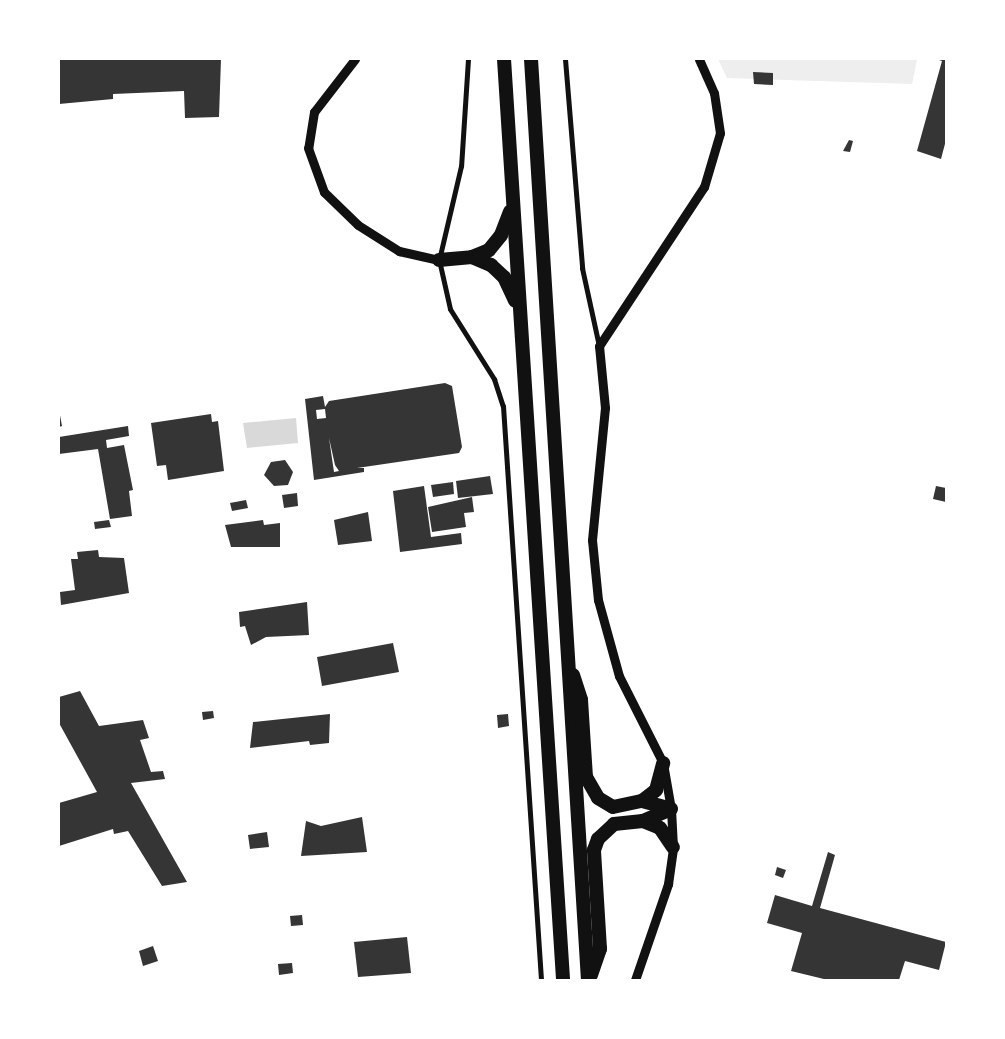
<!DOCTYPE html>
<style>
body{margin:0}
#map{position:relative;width:1005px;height:1039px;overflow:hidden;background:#fff;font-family:"Source Sans 3",sans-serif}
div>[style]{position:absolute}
.green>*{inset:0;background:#eee}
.water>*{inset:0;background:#d9d9d9}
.building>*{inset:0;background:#353535}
.minor>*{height:5px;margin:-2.5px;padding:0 2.5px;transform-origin:2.5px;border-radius:2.5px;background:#111}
.tertiary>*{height:9px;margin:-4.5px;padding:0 4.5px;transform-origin:4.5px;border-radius:4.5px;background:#111}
.trunk>*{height:14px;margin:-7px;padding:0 7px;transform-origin:7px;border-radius:7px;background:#111}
span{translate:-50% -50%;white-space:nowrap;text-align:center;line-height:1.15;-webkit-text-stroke:4.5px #fff;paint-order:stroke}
.frame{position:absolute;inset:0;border:60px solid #fff;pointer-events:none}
</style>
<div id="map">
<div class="green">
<div style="clip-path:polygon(718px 59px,917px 59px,912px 84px,727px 78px)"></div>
</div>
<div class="water">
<div style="clip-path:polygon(296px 418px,298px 443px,247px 448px,243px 423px)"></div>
</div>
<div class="building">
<div style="clip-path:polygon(59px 59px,221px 59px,219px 117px,185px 118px,184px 91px,113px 94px,113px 99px,59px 104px)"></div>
<div style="clip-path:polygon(936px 59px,946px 59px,946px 140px,941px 159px,917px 151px,942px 61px)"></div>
<div style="clip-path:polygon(753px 72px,773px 73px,773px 85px,754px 84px)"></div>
<div style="clip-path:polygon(849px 140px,853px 141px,850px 152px,843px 151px)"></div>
<div style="clip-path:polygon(evenodd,445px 383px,452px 386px,462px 447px,459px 453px,357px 468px,364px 468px,364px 472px,314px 480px,305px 399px,323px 396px,325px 407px,329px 401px,445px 383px,325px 409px,326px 418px,317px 419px,316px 410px,325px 409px,445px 383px,329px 438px,335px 465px,339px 471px,334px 472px,329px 438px)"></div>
<div style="clip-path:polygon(59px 410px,62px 426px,59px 427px)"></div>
<div style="clip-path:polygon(211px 414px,212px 422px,218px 421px,224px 471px,168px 480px,166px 465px,157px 466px,151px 423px)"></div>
<div style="clip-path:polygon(128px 426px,129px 436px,106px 440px,107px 448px,124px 445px,133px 490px,129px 491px,132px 516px,110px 519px,98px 449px,59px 454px,59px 437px)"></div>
<div style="clip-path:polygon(285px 460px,293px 472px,288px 485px,274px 486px,264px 475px,271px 462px)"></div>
<div style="clip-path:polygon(490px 476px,493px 494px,458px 498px,456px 481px)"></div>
<div style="clip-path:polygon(453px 482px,454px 494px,433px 497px,431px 485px)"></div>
<div style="clip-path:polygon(424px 486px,431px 537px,461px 533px,462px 544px,400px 552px,393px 491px)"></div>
<div style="clip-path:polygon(936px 486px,946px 488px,946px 502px,933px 499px)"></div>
<div style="clip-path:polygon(297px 493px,298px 506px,284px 508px,282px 495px)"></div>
<div style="clip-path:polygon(472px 497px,474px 512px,464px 513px,466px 527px,432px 532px,428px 507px)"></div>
<div style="clip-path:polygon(246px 500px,248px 508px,232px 511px,230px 503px)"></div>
<div style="clip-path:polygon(368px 512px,372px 541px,338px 545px,334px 520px)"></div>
<div style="clip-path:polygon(109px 520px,111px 527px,95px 529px,94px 522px)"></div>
<div style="clip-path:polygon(263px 520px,264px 525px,280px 523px,280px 547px,231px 547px,225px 525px)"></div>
<div style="clip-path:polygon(98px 550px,99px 557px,124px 558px,129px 593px,61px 605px,60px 592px,75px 590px,71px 559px,78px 559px,77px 552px)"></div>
<div style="clip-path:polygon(307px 602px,309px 635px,266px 637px,251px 645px,245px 626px,240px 627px,239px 612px)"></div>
<div style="clip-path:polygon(393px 643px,399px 672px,322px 686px,317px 657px)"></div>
<div style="clip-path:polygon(80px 691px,99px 726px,143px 720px,149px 738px,140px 740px,151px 772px,163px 771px,165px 779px,131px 783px,187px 882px,162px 886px,128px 831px,114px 834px,113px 829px,59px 846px,59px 803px,97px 792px,59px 723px,59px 697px)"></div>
<div style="clip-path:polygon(213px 711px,214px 718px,203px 720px,202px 712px)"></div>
<div style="clip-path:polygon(330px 714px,329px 743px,310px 745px,309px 741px,250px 748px,253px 722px)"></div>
<div style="clip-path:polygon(508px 714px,509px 726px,498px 728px,497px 715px)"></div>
<div style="clip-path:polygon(362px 817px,367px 852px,301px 856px,306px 821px,321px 826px)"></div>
<div style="clip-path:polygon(267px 832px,269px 847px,250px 849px,248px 835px)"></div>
<div style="clip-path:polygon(828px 852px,835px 855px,820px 908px,946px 942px,939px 970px,905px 961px,899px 980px,828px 980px,791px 971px,802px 933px,767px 923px,775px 895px,812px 906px)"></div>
<div style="clip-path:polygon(777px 867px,786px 870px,783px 878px,775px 875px)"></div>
<div style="clip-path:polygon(302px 915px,303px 925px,291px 926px,290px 916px)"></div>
<div style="clip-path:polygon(407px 937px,411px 973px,358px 977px,354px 942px)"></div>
<div style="clip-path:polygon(153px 946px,158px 961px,143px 966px,139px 951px)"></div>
<div style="clip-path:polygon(292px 963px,293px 973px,279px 975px,278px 964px)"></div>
</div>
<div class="minor">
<div style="left:468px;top:59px;width:107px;rotate:93.7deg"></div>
<div style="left:461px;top:166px;width:97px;rotate:103.2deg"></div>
<div style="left:439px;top:260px;width:50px;rotate:77.3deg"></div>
<div style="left:450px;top:309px;width:83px;rotate:57.8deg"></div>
<div style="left:494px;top:379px;width:28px;rotate:72deg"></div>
<div style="left:503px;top:406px;width:575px;rotate:86.21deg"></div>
<div style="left:565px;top:59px;width:210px;rotate:85.3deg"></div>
<div style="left:582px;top:268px;width:80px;rotate:77.7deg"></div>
</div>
<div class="tertiary">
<div style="left:355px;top:59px;width:67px;rotate:127.7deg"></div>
<div style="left:314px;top:112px;width:36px;rotate:99deg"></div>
<div style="left:308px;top:148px;width:47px;rotate:70deg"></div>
<div style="left:324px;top:192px;width:47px;rotate:44.1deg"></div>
<div style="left:358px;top:225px;width:49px;rotate:32.4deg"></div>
<div style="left:399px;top:251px;width:41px;rotate:12.7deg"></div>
<div style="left:635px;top:980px;width:102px;rotate:-71deg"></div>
<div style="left:668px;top:884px;width:37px;rotate:-82deg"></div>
<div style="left:673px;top:847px;width:38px;rotate:-93deg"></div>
<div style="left:671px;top:809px;width:47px;rotate:-99.9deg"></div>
<div style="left:663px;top:763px;width:97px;rotate:-116.8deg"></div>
<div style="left:619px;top:676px;width:79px;rotate:-105.4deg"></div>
<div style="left:598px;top:600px;width:60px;rotate:-95.7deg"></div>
<div style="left:592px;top:540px;width:133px;rotate:-84.4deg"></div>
<div style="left:605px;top:408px;width:62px;rotate:-95.5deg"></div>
<div style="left:599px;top:346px;width:191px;rotate:-56.6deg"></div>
<div style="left:704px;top:187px;width:56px;rotate:-73.5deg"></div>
<div style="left:720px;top:133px;width:40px;rotate:-98.5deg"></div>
<div style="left:714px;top:93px;width:37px;rotate:-114deg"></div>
</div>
<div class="trunk">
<div style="left:504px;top:59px;width:923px;rotate:86.33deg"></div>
<div style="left:531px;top:59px;width:923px;rotate:86.46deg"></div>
<div style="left:472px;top:257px;width:21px;rotate:23deg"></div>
<div style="left:491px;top:265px;width:18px;rotate:43deg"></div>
<div style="left:504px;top:277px;width:26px;rotate:65deg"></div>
<div style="left:439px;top:260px;width:33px;rotate:-5deg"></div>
<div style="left:472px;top:257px;width:18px;rotate:-22deg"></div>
<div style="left:489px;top:250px;width:19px;rotate:-51deg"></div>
<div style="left:501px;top:235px;width:25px;rotate:-69deg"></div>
<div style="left:573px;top:675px;width:26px;rotate:72deg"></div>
<div style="left:581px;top:700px;width:77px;rotate:86.3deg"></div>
<div style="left:586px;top:777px;width:24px;rotate:60deg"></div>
<div style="left:598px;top:798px;width:17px;rotate:31deg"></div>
<div style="left:613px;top:807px;width:30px;rotate:-12deg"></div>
<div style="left:642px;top:801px;width:30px;rotate:15deg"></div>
<div style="left:642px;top:801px;width:18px;rotate:-38deg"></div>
<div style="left:656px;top:790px;width:28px;rotate:-75deg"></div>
<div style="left:643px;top:821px;width:18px;rotate:22deg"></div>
<div style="left:660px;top:828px;width:23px;rotate:56deg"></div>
<div style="left:591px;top:975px;width:28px;rotate:-71deg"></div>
<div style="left:600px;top:949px;width:99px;rotate:-93.5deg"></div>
<div style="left:594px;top:850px;width:12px;rotate:-70deg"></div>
<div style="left:598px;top:839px;width:22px;rotate:-43deg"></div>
<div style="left:614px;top:824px;width:29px;rotate:-6deg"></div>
<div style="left:643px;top:821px;width:30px;rotate:-23deg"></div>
</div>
<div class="frame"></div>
</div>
